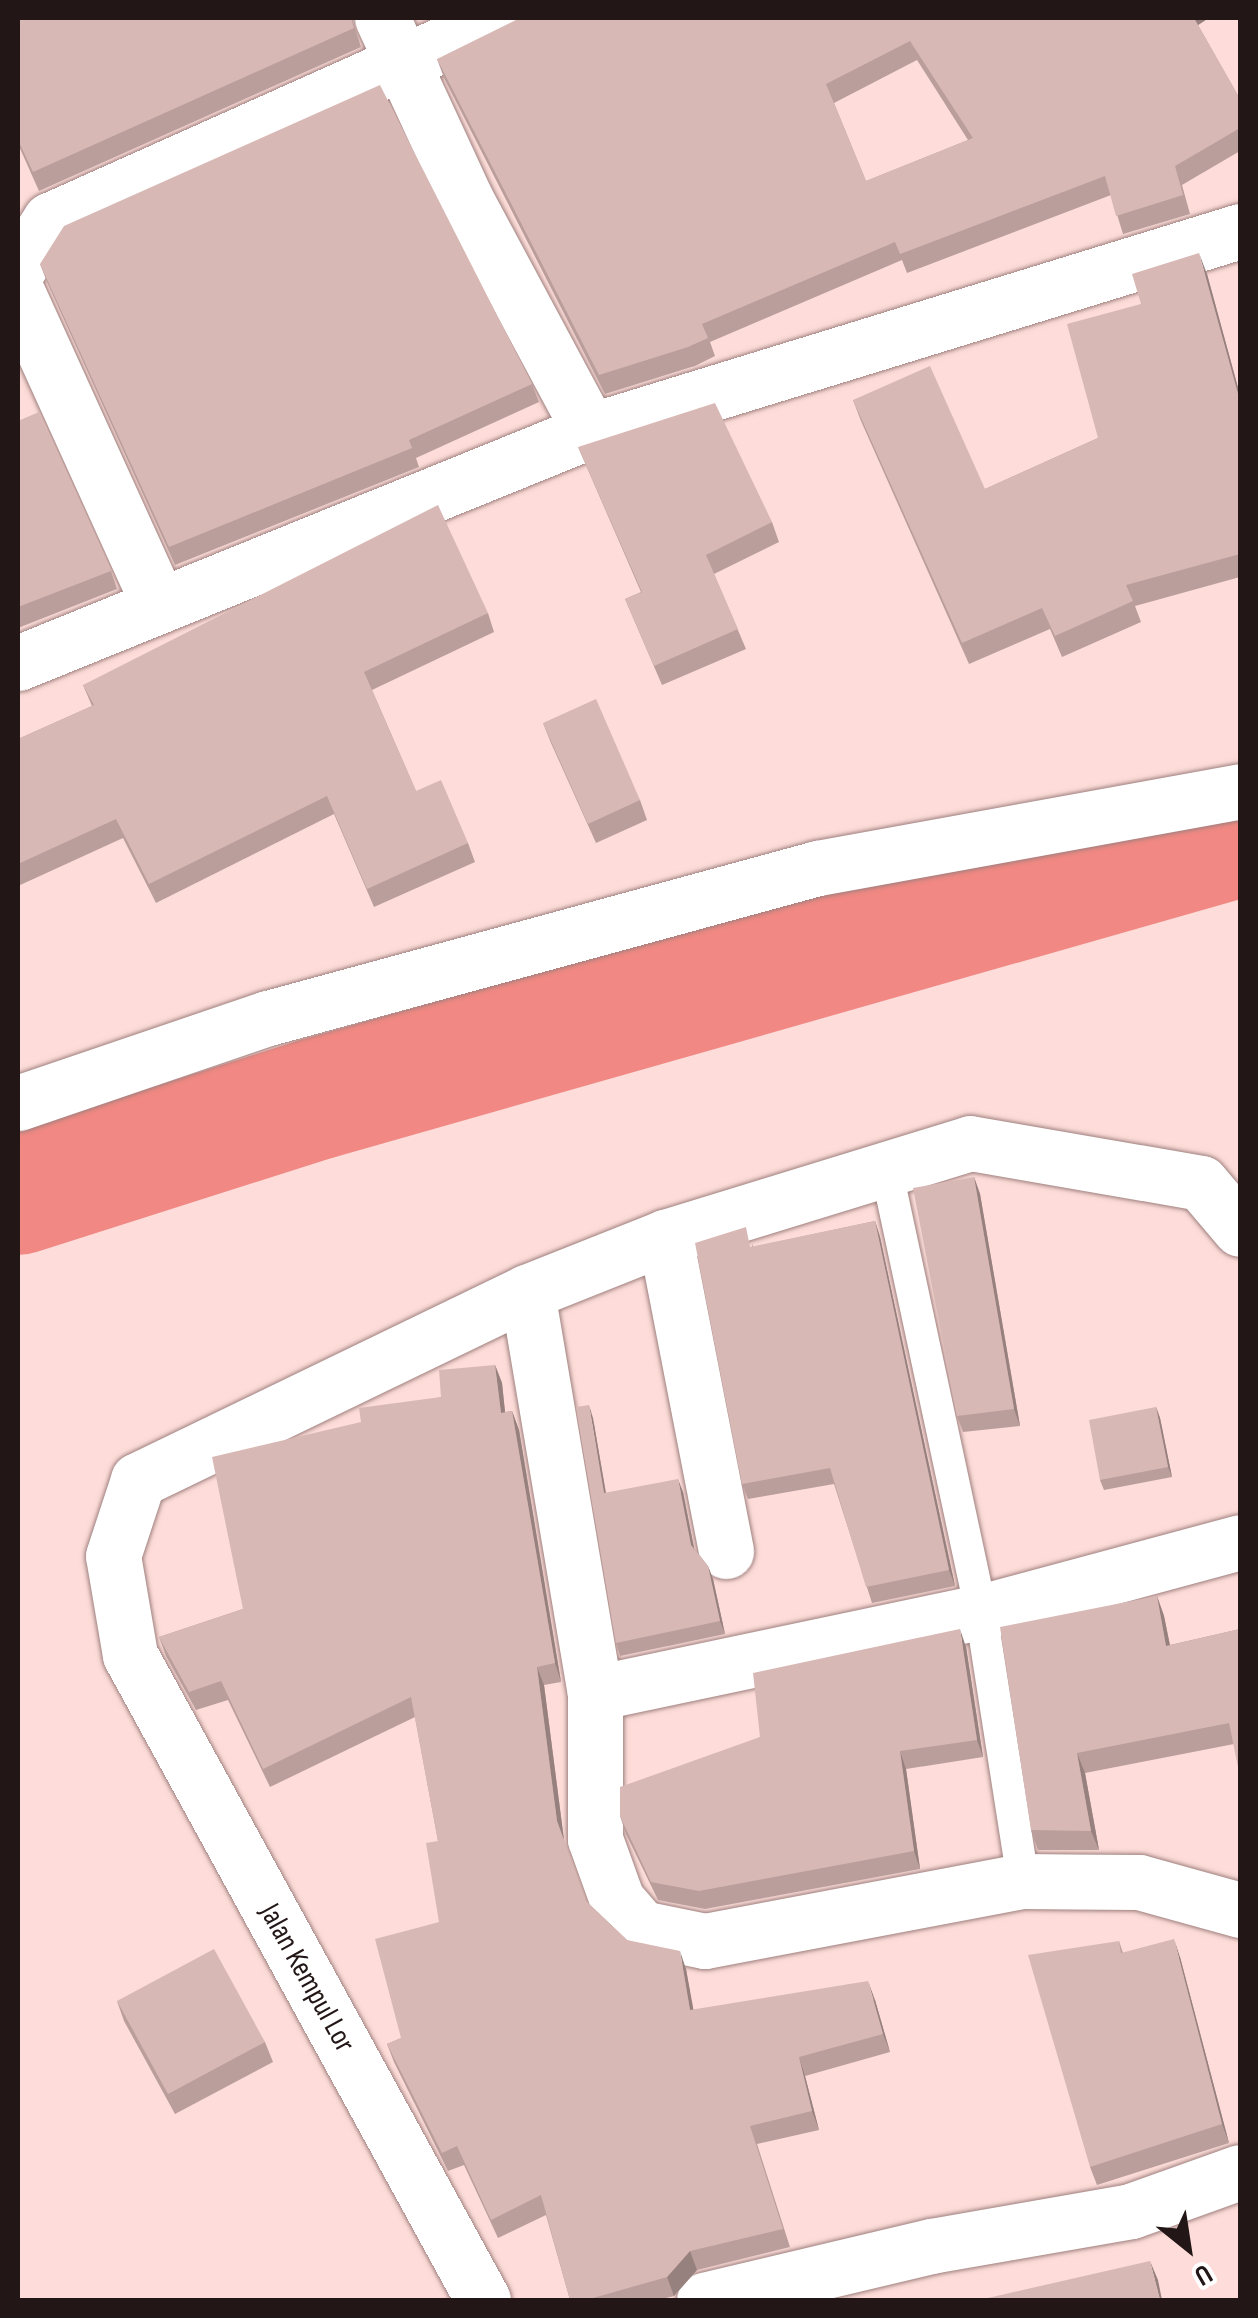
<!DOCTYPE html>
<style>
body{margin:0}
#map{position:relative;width:1258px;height:2318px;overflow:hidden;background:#fddcd9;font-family:"Sofia Sans Condensed",sans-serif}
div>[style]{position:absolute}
.river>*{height:122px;margin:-61px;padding:0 61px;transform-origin:61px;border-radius:61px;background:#f18883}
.roads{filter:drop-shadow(0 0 2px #9e807e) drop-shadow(0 0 2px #9e807e)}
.lane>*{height:32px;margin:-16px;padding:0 16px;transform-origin:16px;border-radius:16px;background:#fff}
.street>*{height:55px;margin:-27.5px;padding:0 27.5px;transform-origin:27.5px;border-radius:27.5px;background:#fff}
.wall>*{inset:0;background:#ba9e9c}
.shaded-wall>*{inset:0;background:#97817f}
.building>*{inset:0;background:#d8b8b5}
span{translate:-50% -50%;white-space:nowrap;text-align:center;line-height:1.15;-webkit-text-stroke:8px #fff;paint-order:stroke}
.street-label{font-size:30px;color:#221716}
.frame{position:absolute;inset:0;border:20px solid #221716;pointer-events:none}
.north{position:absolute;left:1138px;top:2198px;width:100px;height:100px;-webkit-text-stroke:8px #fff;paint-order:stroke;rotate:150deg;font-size:28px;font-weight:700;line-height:40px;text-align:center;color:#221716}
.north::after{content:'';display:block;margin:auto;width:35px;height:45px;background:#221716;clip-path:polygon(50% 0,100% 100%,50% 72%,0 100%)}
</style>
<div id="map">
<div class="river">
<div style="left:18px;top:1194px;width:313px;rotate:-17.7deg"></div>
<div style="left:316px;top:1099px;width:961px;rotate:-15.89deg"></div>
</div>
<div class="roads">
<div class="lane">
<div style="left:886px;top:1168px;width:454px;rotate:77.9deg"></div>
<div style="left:981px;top:1612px;width:272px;rotate:81.1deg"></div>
</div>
<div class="street">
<div style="left:382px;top:18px;width:198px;rotate:65.2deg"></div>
<div style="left:465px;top:198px;width:264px;rotate:61.8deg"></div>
<div style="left:18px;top:269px;width:59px;rotate:-56.9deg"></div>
<div style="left:50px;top:220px;width:495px;rotate:-24.1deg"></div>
<div style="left:18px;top:294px;width:341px;rotate:65.6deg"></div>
<div style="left:18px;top:663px;width:617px;rotate:-22.08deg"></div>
<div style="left:590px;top:431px;width:680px;rotate:-17.1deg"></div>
<div style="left:18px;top:1103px;width:264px;rotate:-18.8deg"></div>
<div style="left:268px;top:1018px;width:570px;rotate:-15.26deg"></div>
<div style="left:818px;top:868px;width:429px;rotate:-10.3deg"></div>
<div style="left:665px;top:1237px;width:320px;rotate:79deg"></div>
<div style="left:527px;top:1292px;width:407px;rotate:80.4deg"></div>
<div style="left:595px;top:1693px;width:146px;rotate:90deg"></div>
<div style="left:595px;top:1839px;width:65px;rotate:70.2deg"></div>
<div style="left:617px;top:1900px;width:37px;rotate:49deg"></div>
<div style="left:641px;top:1928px;width:65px;rotate:11.5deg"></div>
<div style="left:705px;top:1941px;width:324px;rotate:-10.7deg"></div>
<div style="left:1023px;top:1881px;width:116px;rotate:0.5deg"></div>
<div style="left:1139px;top:1882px;width:105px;rotate:15.5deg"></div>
<div style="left:595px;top:1693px;width:394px;rotate:-11.9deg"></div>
<div style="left:981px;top:1612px;width:268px;rotate:-15.1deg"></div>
<div style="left:483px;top:2300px;width:735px;rotate:-118.69deg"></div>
<div style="left:130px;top:1655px;width:100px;rotate:-99.7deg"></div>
<div style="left:113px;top:1556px;width:80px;rotate:-71.8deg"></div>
<div style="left:138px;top:1480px;width:432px;rotate:-25.8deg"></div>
<div style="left:527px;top:1292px;width:149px;rotate:-21.7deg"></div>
<div style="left:665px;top:1237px;width:319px;rotate:-17.1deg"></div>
<div style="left:970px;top:1143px;width:234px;rotate:9.8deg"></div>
<div style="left:1201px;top:1183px;width:60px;rotate:49.7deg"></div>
<div style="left:704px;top:2300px;width:233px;rotate:-13.4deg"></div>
<div style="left:931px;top:2246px;width:203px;rotate:-9.9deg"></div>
<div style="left:1131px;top:2211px;width:116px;rotate:-19.7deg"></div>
</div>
</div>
<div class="wall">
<div style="clip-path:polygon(18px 18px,352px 18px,361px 47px,39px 191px,18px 144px)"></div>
<div style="clip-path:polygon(evenodd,1198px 25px,1240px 99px,1240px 151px,1182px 185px,1190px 214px,1123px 234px,1111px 195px,907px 273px,902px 260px,710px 342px,715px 356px,695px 366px,605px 394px,444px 78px,437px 59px,1198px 25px,917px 60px,968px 140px,866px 181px,834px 103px,917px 60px)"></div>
<div style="clip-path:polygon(40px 264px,532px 384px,539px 402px,416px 458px,419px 467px,175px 565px,47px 282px)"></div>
<div style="clip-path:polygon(1207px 274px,1240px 395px,1240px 577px,1135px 606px,1141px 622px,1062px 657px,1050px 629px,969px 664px,861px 421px,853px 400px,985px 489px,1098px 438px,1141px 304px)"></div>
<div style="clip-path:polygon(18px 421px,111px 571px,117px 589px,18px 628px)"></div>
<div style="clip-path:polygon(578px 447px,772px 522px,779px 542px,714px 574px,746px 649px,662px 685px,625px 599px,641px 592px)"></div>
<div style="clip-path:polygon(488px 613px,494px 632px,372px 690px,416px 791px,468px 843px,475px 862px,374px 907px,334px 814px,156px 903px,123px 838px,18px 886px,18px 739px,92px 706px,83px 685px)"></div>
<div style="clip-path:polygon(543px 723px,640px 800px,647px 820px,596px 843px,551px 743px)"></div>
<div style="clip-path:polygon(974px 1177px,980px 1194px,1020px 1426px,963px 1432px,957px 1416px)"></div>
<div style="clip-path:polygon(875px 1221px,880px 1237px,955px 1586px,872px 1603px,834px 1484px,748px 1499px,742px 1484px,752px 1243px,753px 1247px)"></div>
<div style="clip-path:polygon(495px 1365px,502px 1383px,505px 1412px,512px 1411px,519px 1430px,561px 1682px,544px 1685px,564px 1840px,586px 1901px,627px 1940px,686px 1969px,693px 2010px,875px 2000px,890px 2052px,805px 2076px,819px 2130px,757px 2144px,790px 2247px,697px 2270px,674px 2296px,657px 2300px,570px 2300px,546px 2215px,498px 2238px,464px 2165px,448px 2171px,394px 2062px,387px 2044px,401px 2038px,439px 1922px,438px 1841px,415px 1717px,270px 1787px,228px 1700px,196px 1710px,166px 1656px,159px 1637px,243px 1609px,361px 1422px,441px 1397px)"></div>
<div style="clip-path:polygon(1156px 1407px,1160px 1418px,1172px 1477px,1104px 1490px,1100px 1480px)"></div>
<div style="clip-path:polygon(593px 1418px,606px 1493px,683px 1492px,694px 1548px,708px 1566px,713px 1579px,725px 1634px,620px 1656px,616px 1643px)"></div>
<div style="clip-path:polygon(1157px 1596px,1164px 1616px,1170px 1645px,1240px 1629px,1234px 1744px,1085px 1773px,1099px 1850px,1038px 1850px,1031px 1830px)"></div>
<div style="clip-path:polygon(966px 1647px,983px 1757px,906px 1769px,920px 1869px,705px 1909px,658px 1900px,626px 1834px,620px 1816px,760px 1737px)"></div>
<div style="clip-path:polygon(1119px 1941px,1123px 1953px,1180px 1957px,1229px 2143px,1097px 2185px,1090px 2167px)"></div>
<div style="clip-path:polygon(117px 2001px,265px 2042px,273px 2062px,175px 2114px,124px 2021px)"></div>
</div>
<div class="shaded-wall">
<div style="clip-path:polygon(1191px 18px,1209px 18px,1195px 27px)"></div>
<div style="clip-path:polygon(1199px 253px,1207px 274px,1240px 395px,1240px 401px)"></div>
<div style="clip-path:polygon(974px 1177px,980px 1194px,1020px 1426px,1014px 1409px)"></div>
<div style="clip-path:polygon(875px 1221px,880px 1237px,955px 1586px,949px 1570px)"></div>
<div style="clip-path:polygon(495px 1365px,502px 1383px,507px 1431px,501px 1413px)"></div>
<div style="clip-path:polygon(589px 1405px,593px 1418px,608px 1506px,604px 1493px)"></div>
<div style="clip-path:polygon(1156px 1407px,1160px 1418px,1172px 1477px,1168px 1467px)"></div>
<div style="clip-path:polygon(512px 1411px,519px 1430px,561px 1682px,555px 1663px)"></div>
<div style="clip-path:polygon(678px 1479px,683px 1492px,696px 1558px,691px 1545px)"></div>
<div style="clip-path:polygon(708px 1566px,713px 1579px,725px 1634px,720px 1621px)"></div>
<div style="clip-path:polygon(1157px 1596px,1164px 1616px,1174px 1666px,1166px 1646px)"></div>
<div style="clip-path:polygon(960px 1629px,966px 1647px,983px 1757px,977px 1740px)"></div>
<div style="clip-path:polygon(537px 1667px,544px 1685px,564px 1840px,557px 1821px)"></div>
<div style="clip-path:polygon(900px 1751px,906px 1769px,920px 1869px,914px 1851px)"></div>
<div style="clip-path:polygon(1077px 1753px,1085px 1773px,1099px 1850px,1091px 1831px)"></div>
<div style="clip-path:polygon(1174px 1939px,1180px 1957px,1229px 2143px,1222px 2124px)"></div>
<div style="clip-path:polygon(680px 1951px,686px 1969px,697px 2029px,690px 2010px)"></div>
<div style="clip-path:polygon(868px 1981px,875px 2000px,890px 2052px,883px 2034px)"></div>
<div style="clip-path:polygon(799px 2057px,805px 2076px,819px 2130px,812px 2111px)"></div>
<div style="clip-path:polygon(690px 2251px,697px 2270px,674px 2296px,667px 2277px)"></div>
<div style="clip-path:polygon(1150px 2261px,1158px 2280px,1162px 2300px,1160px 2300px)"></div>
</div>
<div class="building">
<div style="clip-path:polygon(18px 18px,351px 18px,354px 28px,33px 172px,18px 140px)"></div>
<div style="clip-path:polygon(evenodd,520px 18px,1194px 18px,1240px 99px,1240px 128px,1175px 166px,1183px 195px,1116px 216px,1105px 176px,900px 254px,895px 242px,702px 324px,708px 338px,688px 347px,599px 375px,437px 59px,520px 18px,910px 41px,973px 138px,866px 181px,826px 84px,910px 41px)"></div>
<div style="clip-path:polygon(380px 85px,532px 384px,409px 440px,412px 448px,169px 547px,40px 264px,64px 226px)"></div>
<div style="clip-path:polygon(1199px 253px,1240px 401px,1240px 554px,1126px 585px,1133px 601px,1055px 636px,1042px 608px,962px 643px,853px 400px,930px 366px,985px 489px,1098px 438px,1067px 324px,1141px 304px,1132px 274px)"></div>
<div style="clip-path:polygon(715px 403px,772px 522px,706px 555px,738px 629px,654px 666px,625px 599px,642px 592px,578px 447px)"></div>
<div style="clip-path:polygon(39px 412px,111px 571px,18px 607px,18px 421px)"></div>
<div style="clip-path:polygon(438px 505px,488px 613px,364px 672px,416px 791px,441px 780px,468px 843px,367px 889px,327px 796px,149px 884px,116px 819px,18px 864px,18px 739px,94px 705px,83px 685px)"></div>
<div style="clip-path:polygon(596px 699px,640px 800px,588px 824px,543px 723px)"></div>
<div style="clip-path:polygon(974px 1177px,1014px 1409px,957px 1416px,913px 1188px)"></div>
<div style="clip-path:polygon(875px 1221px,949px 1570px,866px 1587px,830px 1468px,742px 1484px,695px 1243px,746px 1227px,750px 1247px)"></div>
<div style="clip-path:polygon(495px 1365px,501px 1413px,512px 1411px,555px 1663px,537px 1667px,557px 1821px,586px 1901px,627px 1940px,680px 1951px,690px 2010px,868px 1981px,883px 2034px,799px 2057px,812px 2111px,750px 2126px,783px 2229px,690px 2251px,667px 2277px,586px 2300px,570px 2300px,541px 2195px,491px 2220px,457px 2146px,442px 2153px,387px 2044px,401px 2038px,375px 1939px,439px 1922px,426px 1843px,438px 1841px,411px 1697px,263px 1769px,221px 1681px,189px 1692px,159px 1637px,243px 1609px,212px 1457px,361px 1422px,359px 1408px,441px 1397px,439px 1370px)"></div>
<div style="clip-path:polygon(589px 1405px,604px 1493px,678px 1479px,691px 1545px,708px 1566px,720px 1621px,616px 1643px,576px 1407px)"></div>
<div style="clip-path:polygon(1156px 1407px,1168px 1467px,1100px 1480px,1089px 1420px)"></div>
<div style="clip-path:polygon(1157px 1596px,1166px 1646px,1240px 1629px,1240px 1777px,1229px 1723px,1077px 1753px,1091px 1831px,1031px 1830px,1000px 1627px)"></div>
<div style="clip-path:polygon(960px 1629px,977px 1740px,900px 1751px,914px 1851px,699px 1891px,651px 1882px,620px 1816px,620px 1787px,760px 1737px,753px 1673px)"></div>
<div style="clip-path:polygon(1174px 1939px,1222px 2124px,1090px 2167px,1028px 1955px,1119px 1941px,1121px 1953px)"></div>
<div style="clip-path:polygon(214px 1949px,265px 2042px,168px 2094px,117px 2001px)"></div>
<div style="clip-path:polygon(1150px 2261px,1160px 2300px,979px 2300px)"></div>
</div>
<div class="street-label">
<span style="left:307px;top:1978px;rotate:61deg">Jalan Kempul Lor</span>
</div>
<div class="frame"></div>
<div class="north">U</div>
</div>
